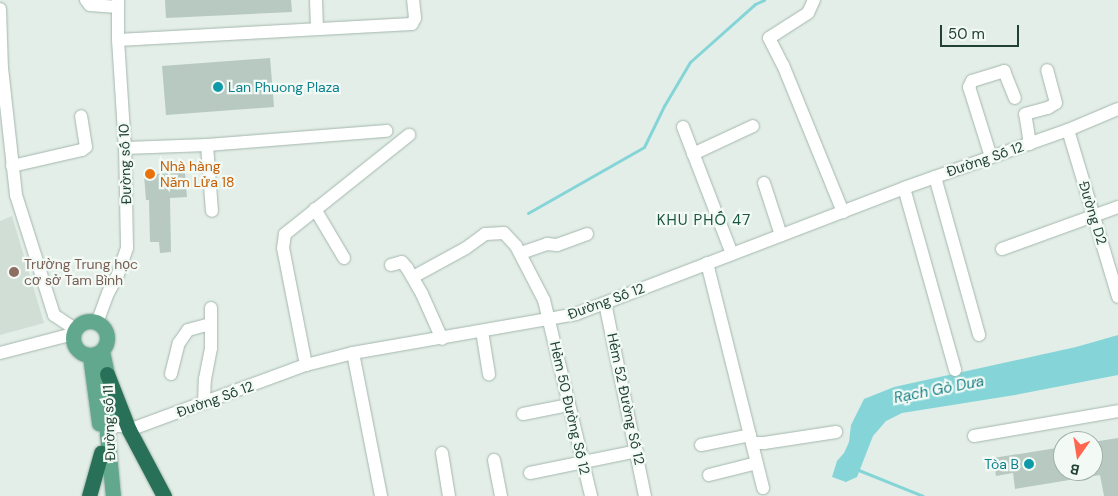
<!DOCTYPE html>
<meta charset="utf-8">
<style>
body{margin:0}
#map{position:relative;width:1118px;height:496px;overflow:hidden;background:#e2eee7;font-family:"DM Sans",sans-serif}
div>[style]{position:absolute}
.built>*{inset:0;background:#d0ded6}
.water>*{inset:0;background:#85d5d8}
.stream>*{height:3px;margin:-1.5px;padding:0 1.5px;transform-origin:1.5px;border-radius:1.5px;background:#85d5d8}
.building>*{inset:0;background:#b7c9c0}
.roads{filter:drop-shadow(0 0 1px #a4b7ae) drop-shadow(0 0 1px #a4b7ae)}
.minor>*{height:12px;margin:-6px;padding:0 6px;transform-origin:6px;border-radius:6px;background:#fff}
.major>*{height:15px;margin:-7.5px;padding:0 7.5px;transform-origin:7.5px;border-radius:7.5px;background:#62a88e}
.major>.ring{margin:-7.5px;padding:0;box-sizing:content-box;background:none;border:15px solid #62a88e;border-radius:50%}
.highway>*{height:15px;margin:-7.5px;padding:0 7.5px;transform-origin:7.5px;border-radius:7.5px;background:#297059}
.dots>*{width:14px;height:14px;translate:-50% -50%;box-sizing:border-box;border:2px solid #f3faf6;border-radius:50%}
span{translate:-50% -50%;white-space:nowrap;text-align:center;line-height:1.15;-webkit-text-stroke:4.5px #f3faf6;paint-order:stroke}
.culture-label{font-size:14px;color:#0d838f}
.left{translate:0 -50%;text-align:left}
.right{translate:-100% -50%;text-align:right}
.street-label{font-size:14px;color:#204134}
.food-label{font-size:14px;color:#c56008}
.education-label{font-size:14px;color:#785e54}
.neighbourhood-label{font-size:15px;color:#1a5540;letter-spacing:1px}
.water-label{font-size:15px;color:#147e83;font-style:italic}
.north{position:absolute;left:1053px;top:431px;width:50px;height:50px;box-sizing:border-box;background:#f3faf6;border:1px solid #9fb0a8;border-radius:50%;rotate:193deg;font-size:14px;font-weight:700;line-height:20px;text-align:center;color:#204134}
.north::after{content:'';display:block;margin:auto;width:18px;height:22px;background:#ff654f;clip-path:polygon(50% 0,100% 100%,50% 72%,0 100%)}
.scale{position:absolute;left:940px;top:25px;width:79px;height:22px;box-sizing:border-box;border:2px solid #204134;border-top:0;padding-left:6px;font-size:15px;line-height:18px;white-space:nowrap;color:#204134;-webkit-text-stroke:4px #f3faf6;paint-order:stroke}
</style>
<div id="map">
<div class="built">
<div style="clip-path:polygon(12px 216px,44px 323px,0 335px,0 221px)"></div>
</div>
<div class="water">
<div style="clip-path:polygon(1118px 335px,1118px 375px,1015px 395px,902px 413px,886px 421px,873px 436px,857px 477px,846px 482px,832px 477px,837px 461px,844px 453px,849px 442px,851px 425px,864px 399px,894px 387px,1076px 347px)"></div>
</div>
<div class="stream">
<div style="left:528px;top:213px;width:133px;rotate:-29.6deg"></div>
<div style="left:644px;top:147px;width:46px;rotate:-64deg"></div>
<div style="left:664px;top:106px;width:51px;rotate:-59.4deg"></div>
<div style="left:690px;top:62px;width:87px;rotate:-41.7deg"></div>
<div style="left:755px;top:4px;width:10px;rotate:-24deg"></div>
<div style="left:856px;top:469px;width:72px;rotate:21.9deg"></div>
</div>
<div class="building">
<div style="clip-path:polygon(165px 0,291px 0,292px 12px,166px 18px)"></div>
<div style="clip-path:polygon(270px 58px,274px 107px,166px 115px,162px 66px)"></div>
<div style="clip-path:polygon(185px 172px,187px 197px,170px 198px,171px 252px,160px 253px,159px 242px,150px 242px,149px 200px,146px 200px,144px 175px)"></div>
<div style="clip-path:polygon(1118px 438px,1118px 496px,1104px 496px,1100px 475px,1015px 489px,1013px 473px,996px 476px,993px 458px,1063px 447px,1063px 471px,1093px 471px,1093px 442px)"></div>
</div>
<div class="roads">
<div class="minor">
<div style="left:86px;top:0;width:6px;rotate:51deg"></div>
<div style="left:90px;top:5px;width:28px;rotate:4deg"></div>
<div style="left:316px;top:0;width:29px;rotate:88deg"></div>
<div style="left:814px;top:0;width:14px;rotate:115deg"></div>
<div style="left:808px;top:13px;width:46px;rotate:147.3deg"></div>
<div style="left:769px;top:38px;width:30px;rotate:63deg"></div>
<div style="left:783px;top:65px;width:159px;rotate:67.8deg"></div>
<div style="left:0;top:9px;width:59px;rotate:88.1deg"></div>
<div style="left:2px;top:68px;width:128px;rotate:83.7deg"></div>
<div style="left:16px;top:195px;width:126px;rotate:72.4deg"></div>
<div style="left:54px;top:315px;width:27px;rotate:34deg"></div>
<div style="left:118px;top:40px;width:294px;rotate:-3.1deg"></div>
<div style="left:412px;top:24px;width:7px;rotate:-63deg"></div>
<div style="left:415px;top:18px;width:18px;rotate:-96deg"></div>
<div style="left:683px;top:127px;width:136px;rotate:68.9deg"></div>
<div style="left:1068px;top:130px;width:174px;rotate:73.3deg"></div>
<div style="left:1030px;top:144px;width:30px;rotate:-99deg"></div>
<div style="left:1025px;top:114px;width:24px;rotate:-15deg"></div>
<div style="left:1048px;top:108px;width:9px;rotate:-32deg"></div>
<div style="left:1056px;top:103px;width:34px;rotate:-105deg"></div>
<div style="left:207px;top:145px;width:66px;rotate:85.7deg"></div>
<div style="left:125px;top:148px;width:82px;rotate:-2.1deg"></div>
<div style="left:207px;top:145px;width:180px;rotate:-4.5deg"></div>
<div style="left:693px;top:154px;width:66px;rotate:-25deg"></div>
<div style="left:991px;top:157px;width:73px;rotate:-107.4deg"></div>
<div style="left:969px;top:87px;width:7px;rotate:-63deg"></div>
<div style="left:972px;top:81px;width:34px;rotate:-17deg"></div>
<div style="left:1004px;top:71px;width:29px;rotate:68deg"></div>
<div style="left:12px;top:166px;width:72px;rotate:-12.9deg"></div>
<div style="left:82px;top:150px;width:5px;rotate:-37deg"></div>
<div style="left:86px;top:147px;width:31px;rotate:-99deg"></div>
<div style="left:935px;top:177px;width:164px;rotate:74.4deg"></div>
<div style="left:764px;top:183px;width:55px;rotate:71.9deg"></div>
<div style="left:904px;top:188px;width:189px;rotate:74.3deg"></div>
<div style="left:315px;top:209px;width:57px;rotate:59.4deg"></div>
<div style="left:1002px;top:249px;width:123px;rotate:-19.9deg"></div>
<div style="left:521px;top:253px;width:28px;rotate:-19deg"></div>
<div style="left:547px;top:244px;width:10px;rotate:6deg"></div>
<div style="left:557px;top:245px;width:32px;rotate:-20deg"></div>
<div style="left:707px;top:263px;width:232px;rotate:76deg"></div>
<div style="left:391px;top:265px;width:11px;rotate:-15deg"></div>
<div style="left:402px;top:262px;width:8px;rotate:50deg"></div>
<div style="left:407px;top:268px;width:30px;rotate:60deg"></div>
<div style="left:422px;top:294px;width:49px;rotate:66deg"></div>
<div style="left:413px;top:277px;width:60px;rotate:-28.7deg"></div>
<div style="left:466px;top:248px;width:24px;rotate:-36deg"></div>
<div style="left:485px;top:234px;width:19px;rotate:-3deg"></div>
<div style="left:504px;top:233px;width:18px;rotate:47deg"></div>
<div style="left:516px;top:246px;width:61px;rotate:62.6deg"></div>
<div style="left:544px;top:300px;width:202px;rotate:76.5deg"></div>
<div style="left:605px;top:303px;width:197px;rotate:78.3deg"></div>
<div style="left:97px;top:323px;width:32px;rotate:-70deg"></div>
<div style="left:108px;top:293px;width:18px;rotate:-61deg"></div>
<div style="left:117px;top:277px;width:31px;rotate:-71deg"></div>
<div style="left:127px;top:248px;width:100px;rotate:-91.1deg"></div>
<div style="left:125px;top:148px;width:108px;rotate:-93.7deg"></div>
<div style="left:118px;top:40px;width:40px;rotate:-90deg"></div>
<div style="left:482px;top:331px;width:44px;rotate:80.8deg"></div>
<div style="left:0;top:353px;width:75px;rotate:-14.6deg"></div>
<div style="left:353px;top:353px;width:146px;rotate:78.9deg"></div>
<div style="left:306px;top:365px;width:119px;rotate:-101.1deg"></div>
<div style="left:283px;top:248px;width:14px;rotate:-82deg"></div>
<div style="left:285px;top:234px;width:159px;rotate:-38.6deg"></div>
<div style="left:171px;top:374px;width:32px;rotate:-76deg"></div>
<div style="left:179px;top:343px;width:16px;rotate:-55deg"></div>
<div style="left:188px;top:330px;width:23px;rotate:-15deg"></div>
<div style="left:204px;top:403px;width:24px;rotate:-88deg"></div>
<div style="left:205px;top:379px;width:32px;rotate:-79deg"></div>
<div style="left:211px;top:348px;width:40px;rotate:-90deg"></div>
<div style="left:523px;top:414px;width:47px;rotate:-11.1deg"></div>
<div style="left:107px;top:433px;width:11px;rotate:-41deg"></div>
<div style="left:115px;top:426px;width:8px"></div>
<div style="left:123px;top:426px;width:7px;rotate:34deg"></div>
<div style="left:129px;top:430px;width:189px;rotate:-20.2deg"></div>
<div style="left:306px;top:365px;width:49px;rotate:-14.3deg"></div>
<div style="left:353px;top:353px;width:226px;rotate:-9.9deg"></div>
<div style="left:576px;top:314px;width:351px;rotate:-21deg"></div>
<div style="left:904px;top:188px;width:174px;rotate:-19.5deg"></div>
<div style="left:1068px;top:130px;width:54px;rotate:-22.8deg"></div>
<div style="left:974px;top:436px;width:146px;rotate:-9.8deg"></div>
<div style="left:752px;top:443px;width:12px"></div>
<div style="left:764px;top:443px;width:73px;rotate:-8.7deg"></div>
<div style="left:701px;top:445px;width:50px;rotate:-11.5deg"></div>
<div style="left:442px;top:453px;width:44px;rotate:80.8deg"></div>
<div style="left:494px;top:460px;width:37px;rotate:79deg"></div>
<div style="left:530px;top:473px;width:109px;rotate:-11.6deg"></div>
<div style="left:709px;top:475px;width:49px;rotate:-14deg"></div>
</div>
<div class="major">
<div class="ring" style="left:73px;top:321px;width:19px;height:19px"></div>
<div style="left:102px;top:351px;width:24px;rotate:78deg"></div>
<div style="left:107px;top:374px;width:59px;rotate:90deg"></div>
<div style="left:107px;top:433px;width:63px;rotate:84.6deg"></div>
<div style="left:90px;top:356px;width:68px;rotate:82.3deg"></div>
</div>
<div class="highway">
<div style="left:107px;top:374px;width:60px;rotate:68.6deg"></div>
<div style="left:129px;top:430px;width:75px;rotate:62.1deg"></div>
<div style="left:89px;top:496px;width:45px;rotate:-74.4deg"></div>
</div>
</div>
<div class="dots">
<div style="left:218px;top:87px;background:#0f9aa8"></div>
<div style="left:150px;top:174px;background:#e8710a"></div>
<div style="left:14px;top:272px;background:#8d6e63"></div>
<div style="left:1029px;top:464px;background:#0f9aa8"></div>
</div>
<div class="culture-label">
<span class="left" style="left:228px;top:87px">Lan Phuong Plaza</span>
<span class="right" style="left:1019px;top:464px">Tòa B</span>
</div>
<div class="street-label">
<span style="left:985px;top:159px;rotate:-19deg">Đường Số 12</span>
<span style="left:125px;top:164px;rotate:-92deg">Đường số 10</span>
<span style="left:1093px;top:213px;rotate:73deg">Đường D2</span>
<span style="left:606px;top:301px;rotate:-20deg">Đường Số 12</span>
<span style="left:215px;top:399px;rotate:-20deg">Đường Số 12</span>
<span style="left:626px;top:399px;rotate:78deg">Hẻm 52 Đường Số 12</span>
<span style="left:570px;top:408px;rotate:77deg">Hẻm 50 Đường Số 12</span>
<span style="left:109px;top:423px;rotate:-92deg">Đường số 11</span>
</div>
<div class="food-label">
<span class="left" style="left:160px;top:174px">Nhà hàng<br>Năm Lửa 18</span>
</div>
<div class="education-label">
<span class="left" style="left:24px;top:272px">Trường Trung học<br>cơ sở Tam Bình</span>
</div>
<div class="neighbourhood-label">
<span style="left:704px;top:221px">KHU PHỐ 47</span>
</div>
<div class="water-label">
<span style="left:939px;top:390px;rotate:-11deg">Rạch Gò Dưa</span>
</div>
<div class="north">B</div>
<div class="scale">50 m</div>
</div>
